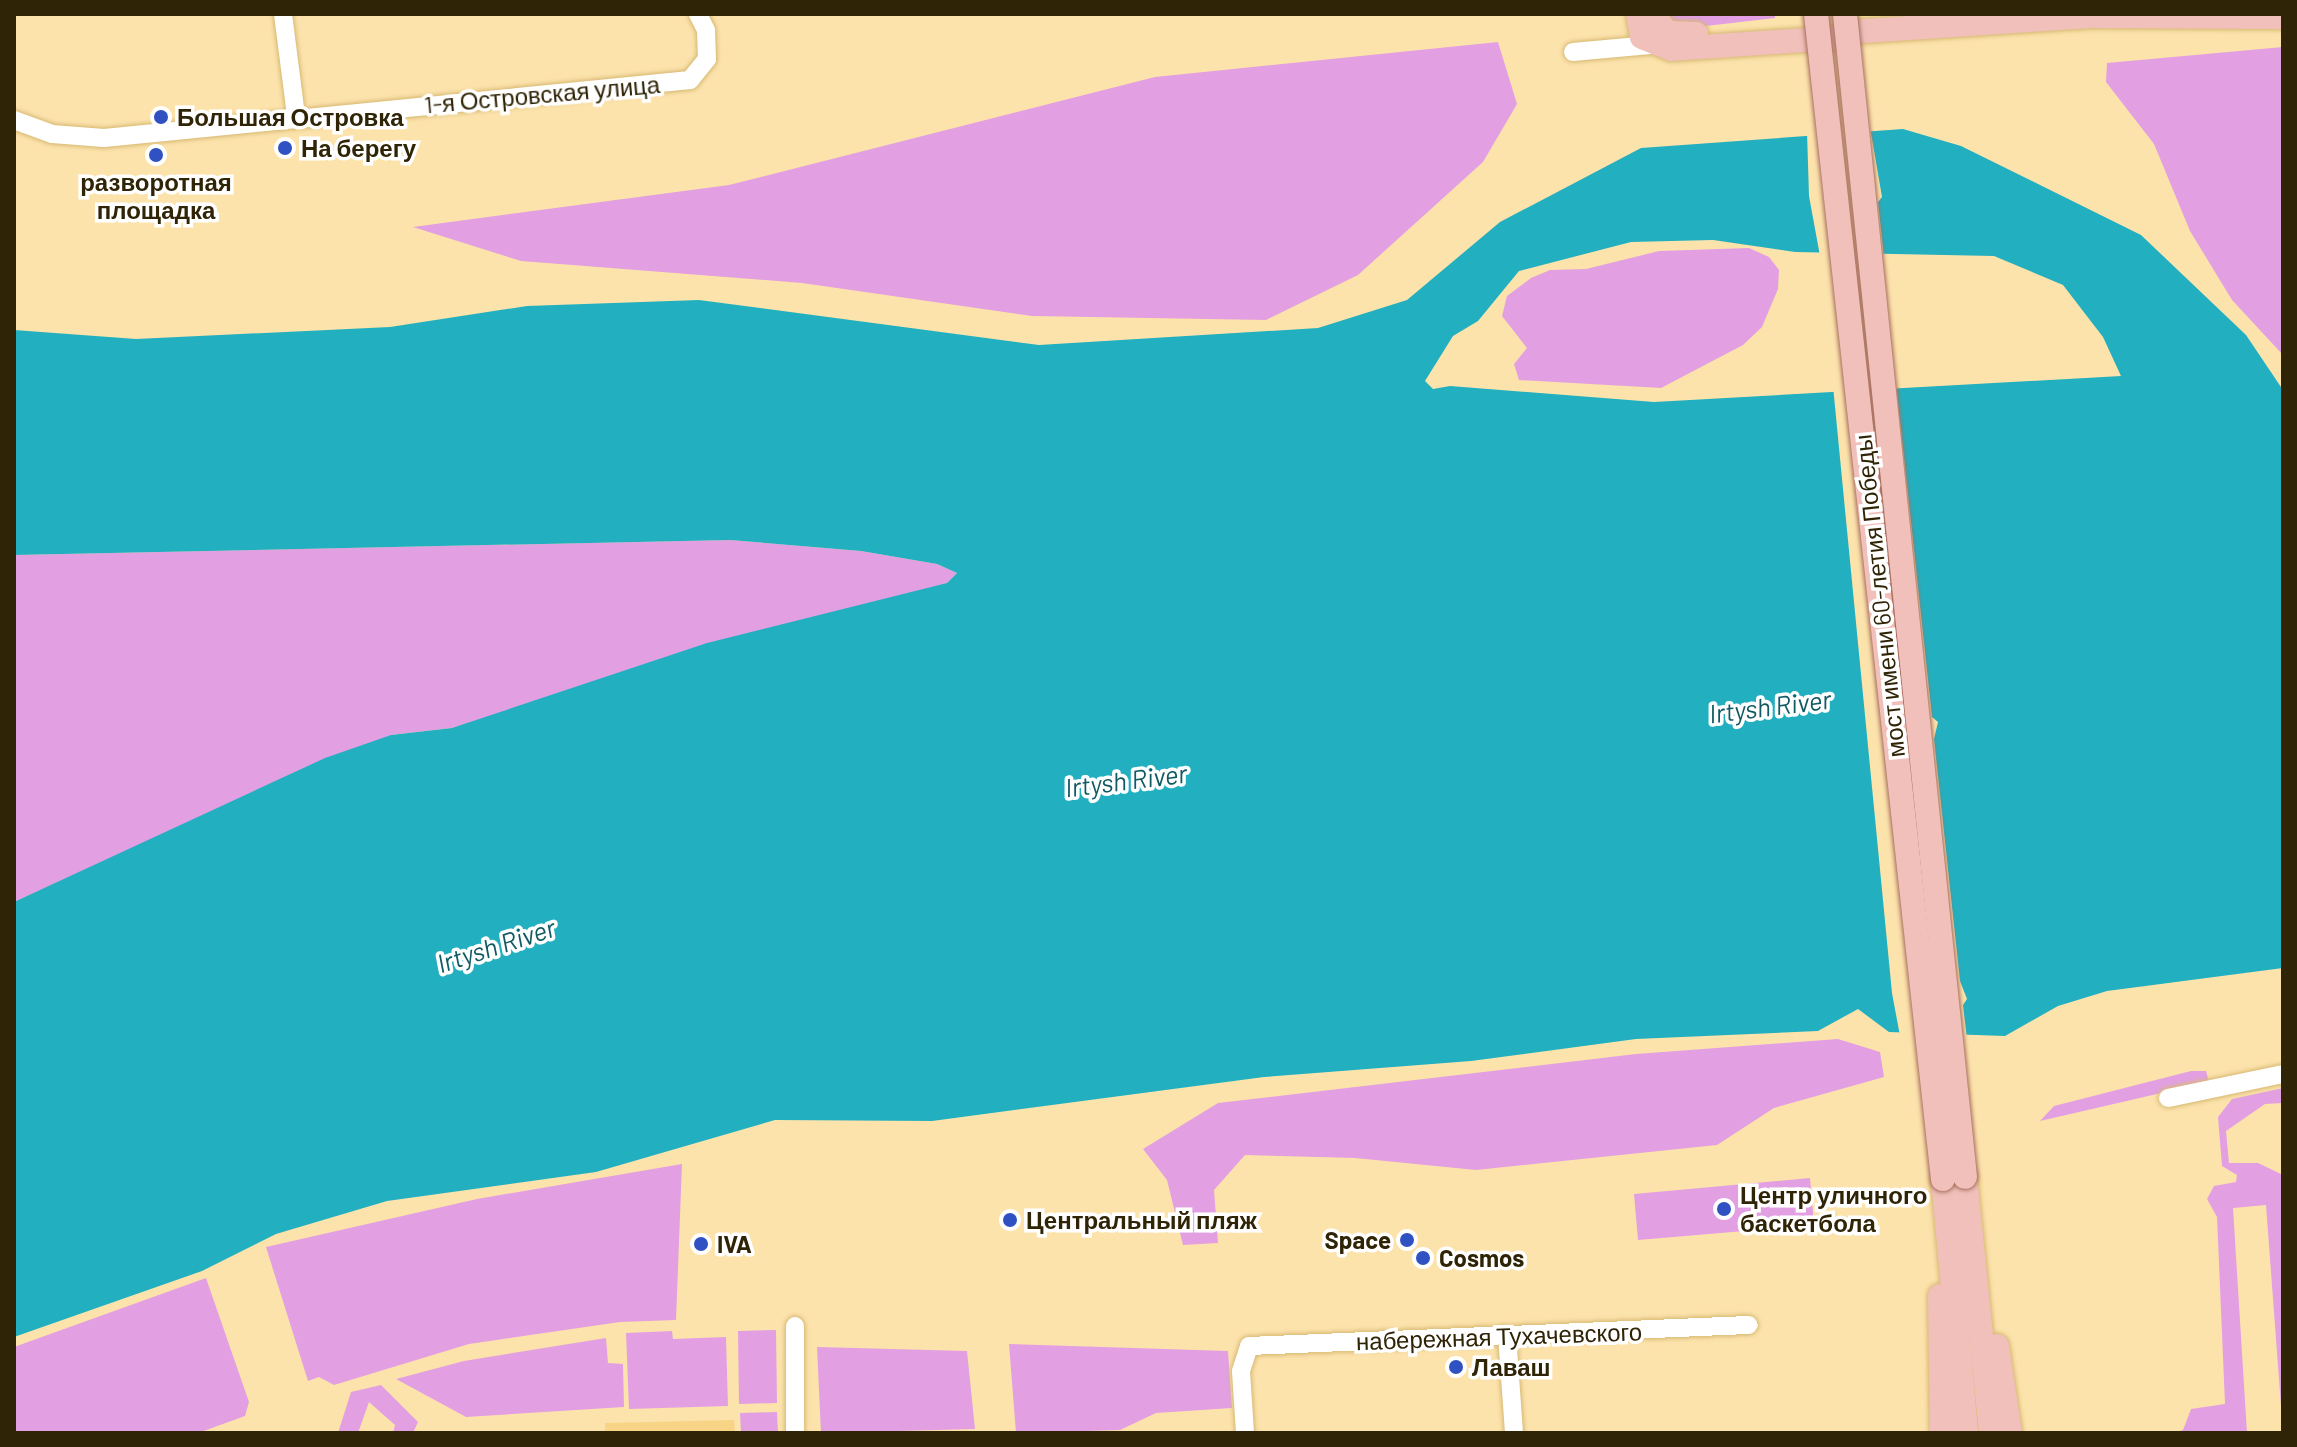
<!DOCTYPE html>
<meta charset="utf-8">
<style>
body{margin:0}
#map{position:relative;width:2297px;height:1447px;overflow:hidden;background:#fce3ac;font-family:Barlow,sans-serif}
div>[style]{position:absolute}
.built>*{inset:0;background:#f8d586}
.green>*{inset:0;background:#e2a0e2}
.water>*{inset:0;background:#22b0c0}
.pier>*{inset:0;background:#fce3ac}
.roads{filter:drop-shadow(0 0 2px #d7b973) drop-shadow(0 0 2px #d7b973)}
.minor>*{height:18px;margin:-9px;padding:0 9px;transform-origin:9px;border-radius:9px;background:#fff}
.major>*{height:24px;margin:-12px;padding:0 12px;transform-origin:12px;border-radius:12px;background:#f1c0bb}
.bridges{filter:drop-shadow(0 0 2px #a76e5e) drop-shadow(0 0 2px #a76e5e)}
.major-bridge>*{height:24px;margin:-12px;padding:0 12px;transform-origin:12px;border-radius:12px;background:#f1c0bb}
.dots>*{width:22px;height:22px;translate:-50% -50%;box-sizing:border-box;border:4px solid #fff;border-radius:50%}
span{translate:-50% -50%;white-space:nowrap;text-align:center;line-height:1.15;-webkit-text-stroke:7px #fff;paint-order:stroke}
.street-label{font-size:24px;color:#302406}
.poi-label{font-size:24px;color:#302406;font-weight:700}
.left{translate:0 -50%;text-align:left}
.right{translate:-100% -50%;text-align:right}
.water-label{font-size:26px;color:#105a62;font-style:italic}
.frame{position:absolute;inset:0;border:16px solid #302406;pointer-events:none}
</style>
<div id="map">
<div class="built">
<div style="clip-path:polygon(734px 1420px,735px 1433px,605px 1433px,605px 1423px)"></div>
</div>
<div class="green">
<div style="clip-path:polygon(1658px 14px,1775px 14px,1775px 18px,1680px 29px)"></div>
<div style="clip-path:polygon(1498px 42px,1517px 104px,1483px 162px,1358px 275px,1266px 320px,1032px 316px,802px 283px,521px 261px,413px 227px,729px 185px,1155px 77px)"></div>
<div style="clip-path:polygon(2283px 47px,2283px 355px,2232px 300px,2190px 231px,2154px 144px,2106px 82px,2107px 63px)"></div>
<div style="clip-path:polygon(1749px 248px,1769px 257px,1779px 270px,1778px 289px,1762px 327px,1743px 345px,1661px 388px,1519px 380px,1514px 364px,1527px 348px,1502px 316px,1507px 296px,1531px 278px,1550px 270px,1586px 269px,1659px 251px)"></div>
<div style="clip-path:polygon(730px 540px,861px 551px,937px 564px,957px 573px,947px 583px,452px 728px,391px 735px,14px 902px,14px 555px)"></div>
<div style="clip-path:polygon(1838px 1039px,1880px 1052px,1884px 1077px,1774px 1108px,1717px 1145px,1476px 1170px,1355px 1158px,1245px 1155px,1214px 1190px,1218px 1243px,1183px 1245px,1167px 1180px,1143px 1149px,1218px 1103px,1636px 1054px)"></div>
<div style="clip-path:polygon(2191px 1071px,2206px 1071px,2209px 1082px,2040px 1121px,2054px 1106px)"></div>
<div style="clip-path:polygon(2283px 1088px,2283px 1103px,2265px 1104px,2226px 1131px,2229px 1163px,2258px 1163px,2283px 1175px,2283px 1433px,2266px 1205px,2233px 1208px,2247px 1433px,2174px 1433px,2183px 1430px,2191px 1409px,2225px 1404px,2217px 1217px,2207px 1199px,2214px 1186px,2236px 1182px,2237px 1175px,2222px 1166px,2218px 1117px,2232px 1099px)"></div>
<div style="clip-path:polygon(682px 1164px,676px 1320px,620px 1322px,469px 1344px,334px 1385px,319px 1377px,308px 1381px,266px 1247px,477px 1199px)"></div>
<div style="clip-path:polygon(1810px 1178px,1814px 1225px,1638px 1240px,1634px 1194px)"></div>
<div style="clip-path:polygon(206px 1278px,249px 1402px,245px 1416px,198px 1433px,14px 1433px,14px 1347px)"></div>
<div style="clip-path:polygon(776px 1330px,777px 1403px,739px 1404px,738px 1331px)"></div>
<div style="clip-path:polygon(672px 1331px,673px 1339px,726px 1337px,728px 1406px,629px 1409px,626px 1333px)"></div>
<div style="clip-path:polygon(606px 1338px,608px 1363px,623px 1364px,624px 1407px,466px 1417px,396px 1379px,464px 1361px)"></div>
<div style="clip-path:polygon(1009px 1344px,1228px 1351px,1232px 1408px,1156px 1413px,1120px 1430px,1016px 1433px)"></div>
<div style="clip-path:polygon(817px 1347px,967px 1351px,975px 1429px,821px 1433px)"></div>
<div style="clip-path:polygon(381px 1385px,418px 1422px,413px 1433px,393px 1433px,395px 1425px,369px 1402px,358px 1433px,338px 1433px,351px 1392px)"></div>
<div style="clip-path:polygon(777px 1412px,778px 1433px,741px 1433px,740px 1413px)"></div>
</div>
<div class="water">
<div style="clip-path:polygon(evenodd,1903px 129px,1961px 146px,2141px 235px,2246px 335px,2283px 390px,2283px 968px,2107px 991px,2058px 1006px,2005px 1036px,1889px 1032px,1858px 1009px,1818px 1031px,1636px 1039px,1471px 1061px,1264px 1077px,932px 1121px,775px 1120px,596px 1172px,387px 1201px,276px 1234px,202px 1271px,14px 1337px,14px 902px,325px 758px,391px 735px,452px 728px,707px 643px,947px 583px,957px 573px,937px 564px,861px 551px,730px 540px,14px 555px,14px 330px,136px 339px,390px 327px,527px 306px,699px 300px,1039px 345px,1318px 328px,1407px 300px,1500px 222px,1641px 148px,1903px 129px,1713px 240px,1795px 252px,1994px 256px,2063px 285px,2103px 337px,2121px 376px,1654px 402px,1450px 386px,1433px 389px,1425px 381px,1453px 336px,1478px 321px,1519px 271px,1631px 242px,1713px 240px)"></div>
</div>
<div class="pier">
<div style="clip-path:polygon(1870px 127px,1882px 197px,1878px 202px,1884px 258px,1820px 256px,1809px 196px,1807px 132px)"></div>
<div style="clip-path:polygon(1896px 383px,1932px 717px,1938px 722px,1934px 739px,1960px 981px,1967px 999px,1963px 1005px,1967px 1039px,1900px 1036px,1892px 993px,1833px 386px)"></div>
</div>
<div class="roads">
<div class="minor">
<div style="left:283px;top:14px;width:102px;rotate:82.7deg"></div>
<div style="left:1573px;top:52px;width:77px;rotate:-5.2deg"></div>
<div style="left:14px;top:120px;width:40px;rotate:20.2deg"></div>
<div style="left:52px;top:134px;width:52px;rotate:4.4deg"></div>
<div style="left:104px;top:138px;width:589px;rotate:-5.65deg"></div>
<div style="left:690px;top:80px;width:27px;rotate:-51deg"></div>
<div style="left:707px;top:59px;width:29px;rotate:-92deg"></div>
<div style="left:706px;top:30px;width:18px;rotate:-117deg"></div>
<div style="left:2168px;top:1098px;width:117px;rotate:-11.8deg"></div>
<div style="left:1507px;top:1335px;width:98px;rotate:85.9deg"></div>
<div style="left:795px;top:1433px;width:107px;rotate:-90deg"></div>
<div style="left:1245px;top:1433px;width:62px;rotate:-93.7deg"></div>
<div style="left:1241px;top:1371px;width:26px;rotate:-72deg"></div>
<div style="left:1249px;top:1346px;width:500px;rotate:-2.41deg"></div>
</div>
<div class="major">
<div style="left:1638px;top:14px;width:23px;rotate:80deg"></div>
<div style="left:1642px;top:37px;width:31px;rotate:22deg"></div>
<div style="left:1671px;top:49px;width:179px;rotate:-3.8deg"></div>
<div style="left:1653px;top:14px;width:24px;rotate:54deg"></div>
<div style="left:1667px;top:33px;width:29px;rotate:2deg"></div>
<div style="left:1864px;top:31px;width:224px;rotate:-3.8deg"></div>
<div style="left:2087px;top:16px;width:196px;rotate:0.3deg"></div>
<div style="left:1965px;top:1177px;width:257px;rotate:84.2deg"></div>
<div style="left:1943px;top:1179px;width:255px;rotate:84.8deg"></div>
<div style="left:1940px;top:1296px;width:137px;rotate:89.2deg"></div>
<div style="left:1997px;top:1346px;width:88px;rotate:81.5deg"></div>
</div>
</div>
<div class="bridges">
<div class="major-bridge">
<div style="left:1816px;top:14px;width:1172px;rotate:83.78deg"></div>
<div style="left:1845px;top:14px;width:1169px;rotate:84.11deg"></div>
</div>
</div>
<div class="dots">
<div style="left:161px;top:117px;background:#2f51c1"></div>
<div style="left:285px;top:148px;background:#2f51c1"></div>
<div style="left:156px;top:155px;background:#2f51c1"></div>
<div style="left:1724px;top:1209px;background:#2f51c1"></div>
<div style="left:1010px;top:1220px;background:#2f51c1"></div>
<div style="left:1407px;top:1240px;background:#2f51c1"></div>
<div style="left:701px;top:1244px;background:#2f51c1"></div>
<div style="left:1423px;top:1258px;background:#2f51c1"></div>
<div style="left:1456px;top:1367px;background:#2f51c1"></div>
</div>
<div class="street-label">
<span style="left:542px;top:94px;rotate:-5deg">1-я Островская улица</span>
<span style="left:1879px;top:596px;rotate:-96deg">мост имени 60-летия Победы</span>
<span style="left:1499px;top:1336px;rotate:-2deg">набережная Тухачевского</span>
</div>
<div class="poi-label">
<span class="left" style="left:177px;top:117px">Большая Островка</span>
<span class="left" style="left:301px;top:148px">На берегу</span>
<span style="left:156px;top:196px">разворотная<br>площадка</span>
<span class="left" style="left:1740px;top:1209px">Центр уличного<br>баскетбола</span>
<span class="left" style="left:1026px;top:1220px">Центральный пляж</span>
<span class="right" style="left:1391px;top:1240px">Space</span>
<span class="left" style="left:717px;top:1244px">IVA</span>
<span class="left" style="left:1439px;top:1258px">Cosmos</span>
<span class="left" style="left:1472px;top:1367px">Лаваш</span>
</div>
<div class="water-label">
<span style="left:1770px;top:706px;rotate:-7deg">Irtysh River</span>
<span style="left:1126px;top:780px;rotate:-7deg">Irtysh River</span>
<span style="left:496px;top:945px;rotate:-18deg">Irtysh River</span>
</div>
<div class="frame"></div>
</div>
